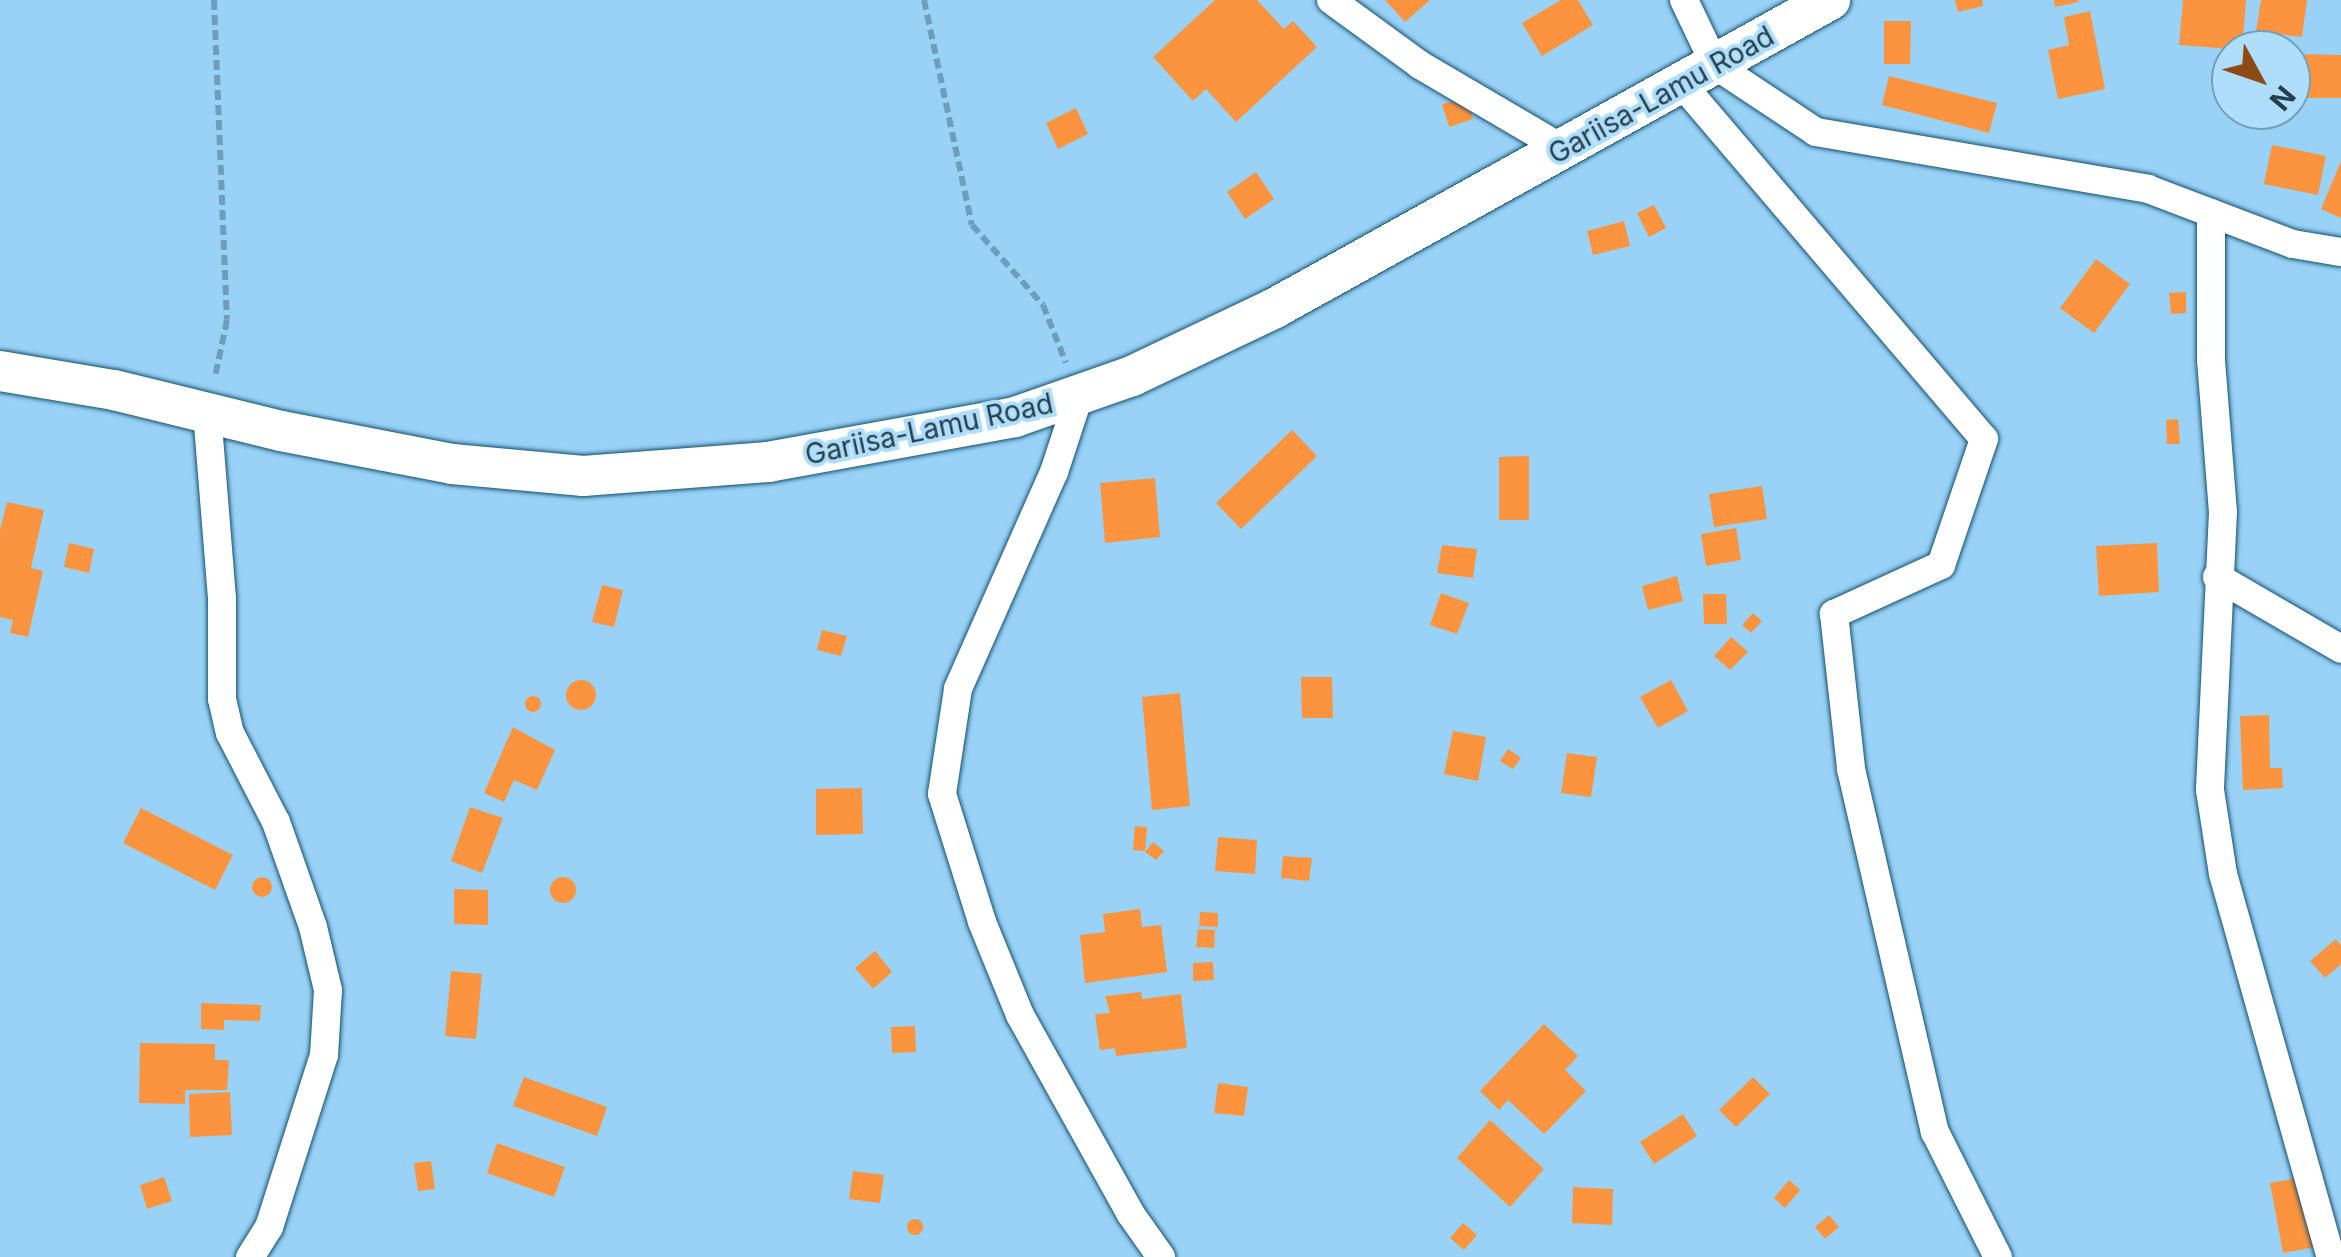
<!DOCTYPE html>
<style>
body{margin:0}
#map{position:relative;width:2341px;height:1257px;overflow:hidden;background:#98d2f6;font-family:Inter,sans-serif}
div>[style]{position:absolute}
.building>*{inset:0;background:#fc943f}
.round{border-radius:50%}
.path>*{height:6px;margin-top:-3px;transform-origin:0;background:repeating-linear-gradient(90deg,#6f9dba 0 10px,transparent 0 15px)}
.roads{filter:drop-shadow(0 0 2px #14506f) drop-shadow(0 0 2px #14506f)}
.street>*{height:28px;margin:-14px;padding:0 14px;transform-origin:14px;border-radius:14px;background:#fff}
.secondary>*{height:40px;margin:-20px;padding:0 20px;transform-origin:20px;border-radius:20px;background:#fff}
span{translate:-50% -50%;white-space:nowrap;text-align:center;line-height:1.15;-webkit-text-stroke:8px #afdefa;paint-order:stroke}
.street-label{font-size:28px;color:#253d4c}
.north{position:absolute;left:2211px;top:30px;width:100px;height:100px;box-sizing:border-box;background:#afdefa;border:2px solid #789eb4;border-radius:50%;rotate:130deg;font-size:28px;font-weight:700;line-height:40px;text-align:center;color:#253d4c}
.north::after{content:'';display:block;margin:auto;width:35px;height:45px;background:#8b4b13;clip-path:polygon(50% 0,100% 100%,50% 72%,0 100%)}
</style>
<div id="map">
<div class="building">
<div style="clip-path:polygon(1215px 0,1257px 0,1284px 29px,1293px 21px,1317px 47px,1236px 122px,1206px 89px,1193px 101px,1153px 57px)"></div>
<div style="clip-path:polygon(1385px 0,1430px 0,1405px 22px)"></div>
<div style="clip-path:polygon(1561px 0,1578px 0,1593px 25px,1542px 56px,1522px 23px)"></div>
<div style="clip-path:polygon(1955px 0,1982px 0,1983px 6px,1958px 12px)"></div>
<div style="clip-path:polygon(2054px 0,2078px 0,2079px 2px,2055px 7px)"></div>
<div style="clip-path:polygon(2183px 0,2246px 0,2242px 50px,2179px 45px)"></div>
<div style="clip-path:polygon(2261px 0,2307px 0,2302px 37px,2256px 31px)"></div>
<div style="clip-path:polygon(2090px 11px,2105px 89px,2058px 99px,2048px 50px,2069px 45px,2064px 17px)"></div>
<div style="clip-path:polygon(1884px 21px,1911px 21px,1910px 64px,1884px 64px)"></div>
<div style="clip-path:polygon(2295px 54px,2341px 55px,2341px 98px,2294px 98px)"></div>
<div style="clip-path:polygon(1889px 76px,1997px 103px,1989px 133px,1882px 105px)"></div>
<div style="clip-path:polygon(1467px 97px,1473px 119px,1449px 127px,1442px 104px)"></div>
<div style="clip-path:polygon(1076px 108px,1088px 134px,1058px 149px,1046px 123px)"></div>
<div style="clip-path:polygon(2239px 110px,2268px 110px,2268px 116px,2239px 115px)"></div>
<div style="clip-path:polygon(2272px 145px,2326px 156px,2318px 195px,2264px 184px)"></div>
<div style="clip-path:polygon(2341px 161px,2341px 218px,2321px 209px)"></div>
<div style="clip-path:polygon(1256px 172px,1274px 199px,1245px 219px,1227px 192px)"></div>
<div style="clip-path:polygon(1654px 205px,1666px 228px,1649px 237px,1637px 213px)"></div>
<div style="clip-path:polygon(1624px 221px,1630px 246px,1593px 255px,1587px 231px)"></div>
<div style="clip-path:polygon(2096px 259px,2130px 284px,2094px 333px,2060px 308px)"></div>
<div style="clip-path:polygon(2186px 292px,2186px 313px,2171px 314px,2169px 293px)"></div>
<div style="clip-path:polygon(2178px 419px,2180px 444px,2167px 444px,2166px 420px)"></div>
<div style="clip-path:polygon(1292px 430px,1317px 456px,1241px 529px,1216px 503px)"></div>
<div style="clip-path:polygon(1529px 456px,1529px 520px,1499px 520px,1499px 457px)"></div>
<div style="clip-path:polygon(1155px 478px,1160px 537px,1105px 543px,1100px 483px)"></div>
<div style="clip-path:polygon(1762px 486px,1767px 519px,1714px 527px,1709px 494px)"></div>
<div style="clip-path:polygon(7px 502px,44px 510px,31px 568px,43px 571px,28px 637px,10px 633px,13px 620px,0 617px,0 530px)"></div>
<div style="clip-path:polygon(1736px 528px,1741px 560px,1706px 566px,1701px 534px)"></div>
<div style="clip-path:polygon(69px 543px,94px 549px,89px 573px,64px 567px)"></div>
<div style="clip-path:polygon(2157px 543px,2159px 592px,2099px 596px,2096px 546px)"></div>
<div style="clip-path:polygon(1442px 545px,1477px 549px,1473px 578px,1437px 573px)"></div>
<div style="clip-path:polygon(1677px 576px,1683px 601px,1648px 610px,1642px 586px)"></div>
<div style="clip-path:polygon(602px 585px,623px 590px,614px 627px,592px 622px)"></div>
<div style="clip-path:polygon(1441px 593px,1469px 603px,1457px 634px,1430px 625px)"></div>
<div style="clip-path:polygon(1703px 594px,1726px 594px,1727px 624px,1704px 624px)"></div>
<div style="clip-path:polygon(1753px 613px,1762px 621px,1751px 633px,1742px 625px)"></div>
<div style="clip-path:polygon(822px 630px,847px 636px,841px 656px,817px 650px)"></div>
<div style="clip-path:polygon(1731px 637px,1748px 652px,1730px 670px,1714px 656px)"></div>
<div style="clip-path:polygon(1301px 677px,1332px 677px,1333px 718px,1302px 718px)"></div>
<div style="clip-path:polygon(1671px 680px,1688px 711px,1658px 728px,1640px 697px)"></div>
<div class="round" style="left:566px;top:680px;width:30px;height:30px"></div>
<div style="clip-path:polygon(1180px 693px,1190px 806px,1152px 810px,1142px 697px)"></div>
<div class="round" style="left:525px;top:696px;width:16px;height:16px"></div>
<div style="clip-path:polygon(2269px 715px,2270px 768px,2282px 768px,2283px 788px,2243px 790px,2240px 716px)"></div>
<div style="clip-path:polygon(513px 727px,555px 750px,537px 790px,514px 780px,504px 802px,484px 793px)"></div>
<div style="clip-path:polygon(1453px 731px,1486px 737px,1478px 781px,1444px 774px)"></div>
<div style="clip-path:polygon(1508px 749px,1521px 758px,1513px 769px,1500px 761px)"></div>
<div style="clip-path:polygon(1567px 753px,1597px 757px,1591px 797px,1561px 793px)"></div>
<div style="clip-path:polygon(862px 788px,863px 834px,816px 835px,816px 789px)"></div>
<div style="clip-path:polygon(470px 807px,503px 818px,482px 873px,451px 861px)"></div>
<div style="clip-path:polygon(141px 808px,233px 855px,215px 890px,123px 843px)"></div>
<div style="clip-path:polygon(1135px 826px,1147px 827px,1145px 851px,1133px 850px)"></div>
<div style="clip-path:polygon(1218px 837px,1257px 840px,1255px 874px,1215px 871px)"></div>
<div style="clip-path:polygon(1153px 842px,1164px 851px,1156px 860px,1145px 852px)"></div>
<div style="clip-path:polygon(1283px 856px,1312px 858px,1309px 881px,1281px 878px)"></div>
<div class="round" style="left:252px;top:877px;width:20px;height:20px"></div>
<div class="round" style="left:550px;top:877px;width:26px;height:26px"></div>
<div style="clip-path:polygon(454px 889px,488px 890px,488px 925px,454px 924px)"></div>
<div style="clip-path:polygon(1140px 909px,1142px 927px,1161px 925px,1167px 972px,1085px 983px,1080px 935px,1105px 932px,1103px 914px)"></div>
<div style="clip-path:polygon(1200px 912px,1218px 913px,1218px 927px,1199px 926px)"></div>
<div style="clip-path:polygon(1198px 929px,1215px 930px,1214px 948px,1196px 947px)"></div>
<div style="clip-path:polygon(2336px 939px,2341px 946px,2341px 964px,2325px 978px,2310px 961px)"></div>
<div style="clip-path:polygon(875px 951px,892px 972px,873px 989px,855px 968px)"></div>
<div style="clip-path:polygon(1213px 962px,1214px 980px,1193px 981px,1193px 963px)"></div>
<div style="clip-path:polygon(451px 971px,482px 974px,476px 1039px,445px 1036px)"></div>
<div style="clip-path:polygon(1141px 992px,1142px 999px,1181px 994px,1187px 1048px,1116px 1056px,1115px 1048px,1100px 1050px,1095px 1014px,1110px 1013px,1105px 996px)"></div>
<div style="clip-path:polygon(201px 1003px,261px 1005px,260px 1021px,224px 1020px,224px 1030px,201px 1029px)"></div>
<div style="clip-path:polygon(1544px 1024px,1578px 1056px,1565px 1070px,1586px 1091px,1544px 1134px,1508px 1100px,1499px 1110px,1480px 1091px)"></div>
<div style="clip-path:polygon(915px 1026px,916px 1052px,892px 1053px,891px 1027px)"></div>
<div style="clip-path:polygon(140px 1043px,215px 1044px,215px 1060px,229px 1060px,227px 1090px,185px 1090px,185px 1104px,139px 1103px)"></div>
<div style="clip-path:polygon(524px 1077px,607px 1107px,597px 1136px,513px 1106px)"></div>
<div style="clip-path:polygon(1753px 1077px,1770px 1094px,1736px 1127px,1719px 1110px)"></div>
<div style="clip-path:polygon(1218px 1083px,1248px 1087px,1244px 1116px,1214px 1113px)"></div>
<div style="clip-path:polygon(230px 1092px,232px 1135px,190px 1137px,189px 1094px)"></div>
<div style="clip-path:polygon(1683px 1114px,1697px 1136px,1654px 1164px,1640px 1142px)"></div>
<div style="clip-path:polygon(1490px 1120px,1544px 1169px,1510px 1207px,1457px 1158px)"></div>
<div style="clip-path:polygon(497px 1143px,565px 1167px,554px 1197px,487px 1173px)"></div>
<div style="clip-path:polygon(431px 1161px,435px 1189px,418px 1191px,414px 1163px)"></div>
<div style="clip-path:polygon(853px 1171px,884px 1175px,880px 1203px,849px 1199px)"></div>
<div style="clip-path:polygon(164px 1177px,172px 1201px,147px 1209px,140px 1185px)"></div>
<div style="clip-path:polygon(2303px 1177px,2316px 1247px,2283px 1253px,2270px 1183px)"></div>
<div style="clip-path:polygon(1789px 1180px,1800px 1190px,1785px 1208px,1774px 1198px)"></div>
<div style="clip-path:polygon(1573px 1187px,1613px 1189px,1612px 1225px,1572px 1223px)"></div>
<div style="clip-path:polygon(1829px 1215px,1839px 1227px,1825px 1239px,1815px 1227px)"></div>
<div class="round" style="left:907px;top:1219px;width:16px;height:16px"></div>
<div style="clip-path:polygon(1463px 1223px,1477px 1235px,1464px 1250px,1450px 1238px)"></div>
</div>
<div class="path">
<div style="left:214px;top:0;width:320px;rotate:87.7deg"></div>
<div style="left:227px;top:320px;width:58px;rotate:101.9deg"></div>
<div style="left:924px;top:0;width:230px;rotate:78deg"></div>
<div style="left:972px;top:225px;width:107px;rotate:48.4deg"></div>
<div style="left:1043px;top:305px;width:62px;rotate:68.4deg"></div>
</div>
<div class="roads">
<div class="street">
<div style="left:1331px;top:0;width:110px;rotate:36.1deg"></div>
<div style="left:1420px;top:65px;width:166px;rotate:30.4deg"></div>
<div style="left:1684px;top:0;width:72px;rotate:64.5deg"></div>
<div style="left:1715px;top:65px;width:121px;rotate:33.6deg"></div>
<div style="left:1816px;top:132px;width:337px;rotate:9.7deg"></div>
<div style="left:2148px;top:189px;width:155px;rotate:20.8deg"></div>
<div style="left:2293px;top:244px;width:49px;rotate:9.5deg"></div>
<div style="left:1681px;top:83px;width:467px;rotate:49.6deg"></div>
<div style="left:1984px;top:439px;width:133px;rotate:108.8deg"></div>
<div style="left:1941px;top:565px;width:118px;rotate:155.4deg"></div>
<div style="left:1834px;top:614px;width:156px;rotate:83.7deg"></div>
<div style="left:1851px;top:769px;width:373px;rotate:77deg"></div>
<div style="left:1935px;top:1132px;width:140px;rotate:63.3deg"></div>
<div style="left:2211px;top:213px;width:147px;rotate:90deg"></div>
<div style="left:2211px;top:360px;width:152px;rotate:85.5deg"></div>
<div style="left:2223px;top:512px;width:278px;rotate:92.7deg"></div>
<div style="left:2210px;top:790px;width:85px;rotate:81.2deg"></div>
<div style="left:2223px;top:874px;width:398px;rotate:74.3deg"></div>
<div style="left:1079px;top:396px;width:80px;rotate:108.2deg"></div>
<div style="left:1054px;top:472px;width:237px;rotate:113.9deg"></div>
<div style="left:958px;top:689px;width:106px;rotate:98.7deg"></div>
<div style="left:942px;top:794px;width:134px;rotate:72.6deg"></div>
<div style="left:982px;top:922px;width:100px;rotate:67.8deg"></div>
<div style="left:1020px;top:1015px;width:227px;rotate:60.9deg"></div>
<div style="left:1130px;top:1213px;width:54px;rotate:54.8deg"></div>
<div style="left:207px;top:412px;width:187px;rotate:85.4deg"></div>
<div style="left:222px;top:598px;width:101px;rotate:90deg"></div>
<div style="left:222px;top:699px;width:35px;rotate:77deg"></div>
<div style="left:230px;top:733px;width:100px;rotate:62.7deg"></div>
<div style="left:276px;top:822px;width:111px;rotate:70.6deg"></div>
<div style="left:313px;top:927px;width:65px;rotate:76.6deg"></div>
<div style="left:328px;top:990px;width:65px;rotate:93.5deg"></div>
<div style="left:324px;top:1055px;width:181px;rotate:107.7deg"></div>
<div style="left:269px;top:1227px;width:36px;rotate:122deg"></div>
<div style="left:2217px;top:577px;width:143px;rotate:30.1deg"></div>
</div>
<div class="secondary">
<div style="left:0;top:371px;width:116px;rotate:9.5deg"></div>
<div style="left:114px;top:390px;width:172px;rotate:13.8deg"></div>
<div style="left:281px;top:431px;width:174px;rotate:10.9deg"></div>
<div style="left:452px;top:464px;width:132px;rotate:5.2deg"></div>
<div style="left:583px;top:476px;width:186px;rotate:-4.3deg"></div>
<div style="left:768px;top:462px;width:251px;rotate:-10.3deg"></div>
<div style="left:1015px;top:417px;width:124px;rotate:-19.3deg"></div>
<div style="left:1132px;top:376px;width:158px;rotate:-25.4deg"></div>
<div style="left:1275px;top:308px;width:635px;rotate:-29.03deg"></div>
</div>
</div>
<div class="street-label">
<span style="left:1661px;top:95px;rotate:-29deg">Gariisa-Lamu Road</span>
<span style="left:929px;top:429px;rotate:-12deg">Gariisa-Lamu Road</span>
</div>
<div class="north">N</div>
</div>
